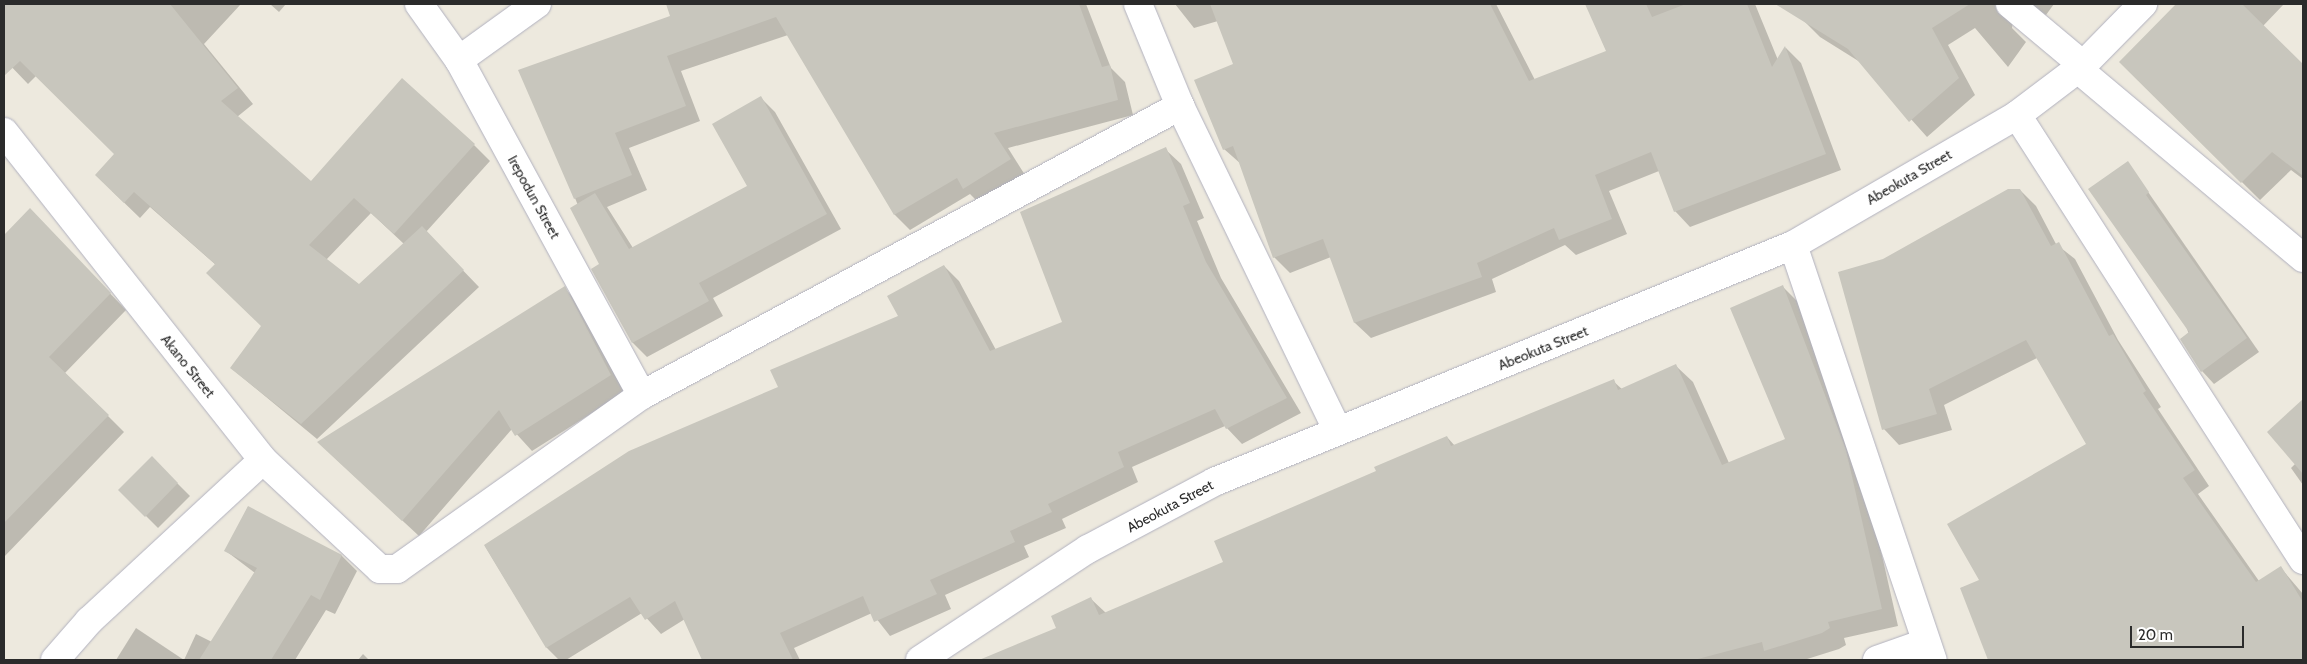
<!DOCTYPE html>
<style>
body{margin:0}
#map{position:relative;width:2307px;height:664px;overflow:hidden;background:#ede9de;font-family:Cabin,sans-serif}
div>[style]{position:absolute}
.shadow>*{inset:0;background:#0003}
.building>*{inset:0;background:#c8c6bd}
.roads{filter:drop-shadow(0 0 1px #b1b1bf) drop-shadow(0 0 1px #b1b1bf)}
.minor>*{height:28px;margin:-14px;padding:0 14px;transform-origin:14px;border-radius:14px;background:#fff}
span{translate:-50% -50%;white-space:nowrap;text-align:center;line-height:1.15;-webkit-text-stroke:4.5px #fff;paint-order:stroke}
.street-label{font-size:14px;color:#2b2b2b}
.frame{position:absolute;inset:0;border:5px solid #2b2b2b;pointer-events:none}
.scale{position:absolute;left:2130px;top:626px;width:114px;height:22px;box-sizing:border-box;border:2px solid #2b2b2b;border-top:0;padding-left:6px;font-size:15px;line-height:18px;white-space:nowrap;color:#2b2b2b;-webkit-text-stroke:4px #fff;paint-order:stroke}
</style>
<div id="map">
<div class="shadow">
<div style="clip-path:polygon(evenodd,4px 4px,241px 4px,204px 44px,253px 104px,237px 117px,311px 183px,474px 145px,490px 161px,426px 232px,479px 287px,317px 439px,231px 368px,263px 327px,216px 265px,150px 207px,140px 218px,112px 191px,116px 154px,36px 76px,28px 84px,4px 59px,4px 4px,371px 213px,404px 244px,359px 285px,326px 260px,371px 213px)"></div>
<div style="clip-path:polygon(270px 4px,286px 4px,279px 12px)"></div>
<div style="clip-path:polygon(667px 4px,1086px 4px,1111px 68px,1125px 82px,1133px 115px,1008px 148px,1025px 175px,979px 203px,970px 194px,910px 230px,895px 215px,788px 35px,681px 71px,700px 121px,629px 148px,647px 190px,607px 207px,633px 248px,749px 187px,761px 98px,775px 112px,841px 229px,713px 298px,723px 316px,647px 357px,633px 343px,575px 198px,672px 17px)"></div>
<div style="clip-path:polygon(1175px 4px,1496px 4px,1535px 80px,1607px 52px,1586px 4px,1755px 4px,1778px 60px,1786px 48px,1801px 63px,1841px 170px,1690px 227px,1675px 211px,1659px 171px,1609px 191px,1627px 234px,1576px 255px,1565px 245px,1492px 279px,1496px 292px,1371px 338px,1355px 323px,1331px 257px,1290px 273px,1274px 257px,1241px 164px,1224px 149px,1235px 64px,1218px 21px,1194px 28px)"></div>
<div style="clip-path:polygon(1813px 4px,2054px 4px,2046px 15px,2030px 5px,2014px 11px,2012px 28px,2026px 42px,2008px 67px,1975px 28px,1948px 45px,1975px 95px,1927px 137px,1860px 62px,1820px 37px,1803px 20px)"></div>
<div style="clip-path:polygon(2178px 4px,2284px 4px,2263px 26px,2303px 66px,2303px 179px,2291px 170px,2260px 200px,2121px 62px)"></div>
<div style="clip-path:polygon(1165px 149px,1181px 164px,1204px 218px,1197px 221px,1221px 278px,1301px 413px,1242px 444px,1225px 426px,1132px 467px,1138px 482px,1062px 519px,1066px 528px,1024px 546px,1029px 557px,945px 595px,951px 609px,890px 636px,872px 613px,794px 648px,800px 660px,703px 660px,685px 619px,661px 634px,642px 613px,566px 660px,559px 660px,547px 648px,485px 546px,779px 388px,899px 316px,944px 266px,959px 281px,996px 350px,1064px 323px)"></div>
<div style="clip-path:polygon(2128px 163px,2259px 352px,2214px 384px,2202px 371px)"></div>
<div style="clip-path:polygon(2020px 190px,2036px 206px,2056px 244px,2075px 259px,2118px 340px,2161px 407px,2158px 409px,2209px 486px,2198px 494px,2259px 581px,2281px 568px,2303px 594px,2303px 660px,1989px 660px,1961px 588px,1981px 581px,2088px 444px,2037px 358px,1944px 405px,1952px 430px,1899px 445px,1884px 429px,1883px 261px)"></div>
<div style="clip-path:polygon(30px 210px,126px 310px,65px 373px,124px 432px,4px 557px,4px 237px)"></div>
<div style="clip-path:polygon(1783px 287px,1799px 303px,1862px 467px,1898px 626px,1844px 638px,1846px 645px,1839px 649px,1804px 660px,988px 660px,1058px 628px,1091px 599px,1106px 613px,1225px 562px,1377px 472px,1447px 437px,1455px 446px,1613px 381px,1623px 390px,1676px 366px,1693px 382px,1729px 463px,1787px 440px)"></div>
<div style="clip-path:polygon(564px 288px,580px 304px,627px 391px,532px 451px,512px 429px,419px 536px,335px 458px)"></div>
<div style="clip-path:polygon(2303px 401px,2303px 485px,2291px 468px,2296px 463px,2269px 432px)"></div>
<div style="clip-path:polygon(152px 458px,190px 496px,158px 528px,120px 490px)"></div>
<div style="clip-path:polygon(248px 507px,342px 556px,357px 571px,335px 614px,326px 610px,295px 660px,184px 660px,196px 634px,212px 642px,255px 573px,226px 551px)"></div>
<div style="clip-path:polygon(136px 628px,184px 660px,116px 660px)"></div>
<div style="clip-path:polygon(363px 654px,369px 660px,358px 660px)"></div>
</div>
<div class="building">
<div style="clip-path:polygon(4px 4px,170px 4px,238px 88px,221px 101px,311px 181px,402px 78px,475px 144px,394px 234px,354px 198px,309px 245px,359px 284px,422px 226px,464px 270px,301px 424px,230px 368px,261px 326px,206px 273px,215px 264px,134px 192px,124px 203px,95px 175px,114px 154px,20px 61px,4px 76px)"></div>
<div style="clip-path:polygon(666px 4px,1079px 4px,1102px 67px,1110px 65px,1118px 100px,994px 133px,1011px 159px,963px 189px,957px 178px,894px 215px,776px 17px,667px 56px,686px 106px,615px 133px,632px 175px,574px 199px,518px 70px,670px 16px)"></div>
<div style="clip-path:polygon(1210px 4px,1490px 4px,1529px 81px,1606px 51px,1585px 4px,1646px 4px,1652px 17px,1686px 4px,1747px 4px,1772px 67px,1785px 46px,1826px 154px,1674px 212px,1651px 152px,1595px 175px,1612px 219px,1559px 240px,1554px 228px,1477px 263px,1482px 277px,1354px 323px,1323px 239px,1273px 258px,1233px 146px,1223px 150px,1194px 80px,1233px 64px)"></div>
<div style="clip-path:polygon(1775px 4px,1970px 4px,1932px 28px,1959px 78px,1909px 122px,1848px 49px)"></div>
<div style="clip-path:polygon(2176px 4px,2242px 4px,2303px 64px,2303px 176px,2272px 152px,2241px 183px,2119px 62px)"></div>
<div style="clip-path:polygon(761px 96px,827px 214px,699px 283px,709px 301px,632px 343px,591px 269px,599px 264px,570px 208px,595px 193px,629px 249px,747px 186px,712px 124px)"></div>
<div style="clip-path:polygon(1166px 147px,1190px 203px,1183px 206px,1206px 262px,1287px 398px,1226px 429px,1215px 409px,1118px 452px,1124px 467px,1048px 504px,1052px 512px,1010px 531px,1015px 542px,930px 580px,937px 594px,874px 622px,863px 596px,780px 633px,793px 660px,702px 660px,675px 601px,645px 620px,630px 597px,546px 648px,484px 545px,629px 451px,778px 387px,770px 370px,898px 316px,887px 296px,944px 265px,990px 351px,1062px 322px,1020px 212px)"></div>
<div style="clip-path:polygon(2128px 161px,2149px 192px,2146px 195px,2247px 338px,2201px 372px,2180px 339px,2189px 332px,2088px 189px)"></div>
<div style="clip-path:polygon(2008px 189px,2020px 189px,2051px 246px,2059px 242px,2109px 336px,2113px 334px,2146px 391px,2143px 393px,2195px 470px,2183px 478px,2256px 582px,2281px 566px,2303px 602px,2303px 660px,1988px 660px,1960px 588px,1979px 580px,1947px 524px,2086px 444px,2026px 340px,1929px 389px,1937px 414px,1882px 430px,1838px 272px,1883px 259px)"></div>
<div style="clip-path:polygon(30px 208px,111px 293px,49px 357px,109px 415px,4px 523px,4px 235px)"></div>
<div style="clip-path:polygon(1783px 285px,1846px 450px,1882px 609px,1828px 622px,1830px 628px,1822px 633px,1764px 651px,1762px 642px,1694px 660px,979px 660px,1056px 628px,1051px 616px,1091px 597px,1099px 615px,1223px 562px,1214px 541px,1376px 471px,1374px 467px,1447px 436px,1451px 446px,1614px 379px,1618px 390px,1676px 364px,1722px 465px,1785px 439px,1730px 308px)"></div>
<div style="clip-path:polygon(565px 286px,611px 375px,515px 436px,499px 410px,402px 521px,317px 442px)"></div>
<div style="clip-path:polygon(2303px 399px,2303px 474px,2267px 432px)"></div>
<div style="clip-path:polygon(152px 456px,178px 483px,145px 517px,118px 490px)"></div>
<div style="clip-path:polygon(248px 506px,342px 555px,320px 600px,311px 595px,271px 660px,199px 660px,257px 568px,224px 551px)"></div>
</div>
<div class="roads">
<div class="minor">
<div style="left:419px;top:4px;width:69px;rotate:54.5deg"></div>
<div style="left:459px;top:60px;width:382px;rotate:61.4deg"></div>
<div style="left:1138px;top:4px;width:110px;rotate:67.6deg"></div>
<div style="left:1180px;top:106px;width:360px;rotate:64.1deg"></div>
<div style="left:2010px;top:4px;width:95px;rotate:39.9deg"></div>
<div style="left:459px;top:60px;width:96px;rotate:-35.7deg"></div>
<div style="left:2078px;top:69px;width:294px;rotate:40deg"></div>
<div style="left:2017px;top:115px;width:529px;rotate:57.27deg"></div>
<div style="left:4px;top:132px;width:418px;rotate:51.7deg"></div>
<div style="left:263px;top:460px;width:160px;rotate:43deg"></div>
<div style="left:380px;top:569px;width:17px"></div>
<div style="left:397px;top:569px;width:301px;rotate:-35.4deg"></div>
<div style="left:642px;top:395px;width:611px;rotate:-28.24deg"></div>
<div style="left:1793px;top:245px;width:438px;rotate:71.4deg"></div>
<div style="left:55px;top:660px;width:52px;rotate:-48.9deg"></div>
<div style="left:89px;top:621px;width:237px;rotate:-42.8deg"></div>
<div style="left:920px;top:660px;width:201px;rotate:-33.5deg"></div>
<div style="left:1088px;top:549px;width:143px;rotate:-28deg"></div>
<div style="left:1214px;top:482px;width:626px;rotate:-22.26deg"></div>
<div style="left:1793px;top:245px;width:259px;rotate:-30.1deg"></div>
<div style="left:2017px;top:115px;width:83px;rotate:-37.1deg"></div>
<div style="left:2083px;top:65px;width:86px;rotate:-45.5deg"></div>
<div style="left:1877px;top:660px;width:51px;rotate:-19.5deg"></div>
</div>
</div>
<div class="street-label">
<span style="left:1909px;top:177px;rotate:-30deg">Abeokuta Street</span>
<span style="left:534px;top:197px;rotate:61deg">Irepodun Street</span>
<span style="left:1543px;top:348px;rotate:-22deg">Abeokuta Street</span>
<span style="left:188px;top:366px;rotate:51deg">Akano Street</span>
<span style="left:1170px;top:506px;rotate:-28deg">Abeokuta Street</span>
</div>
<div class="frame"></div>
<div class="scale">20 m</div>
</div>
